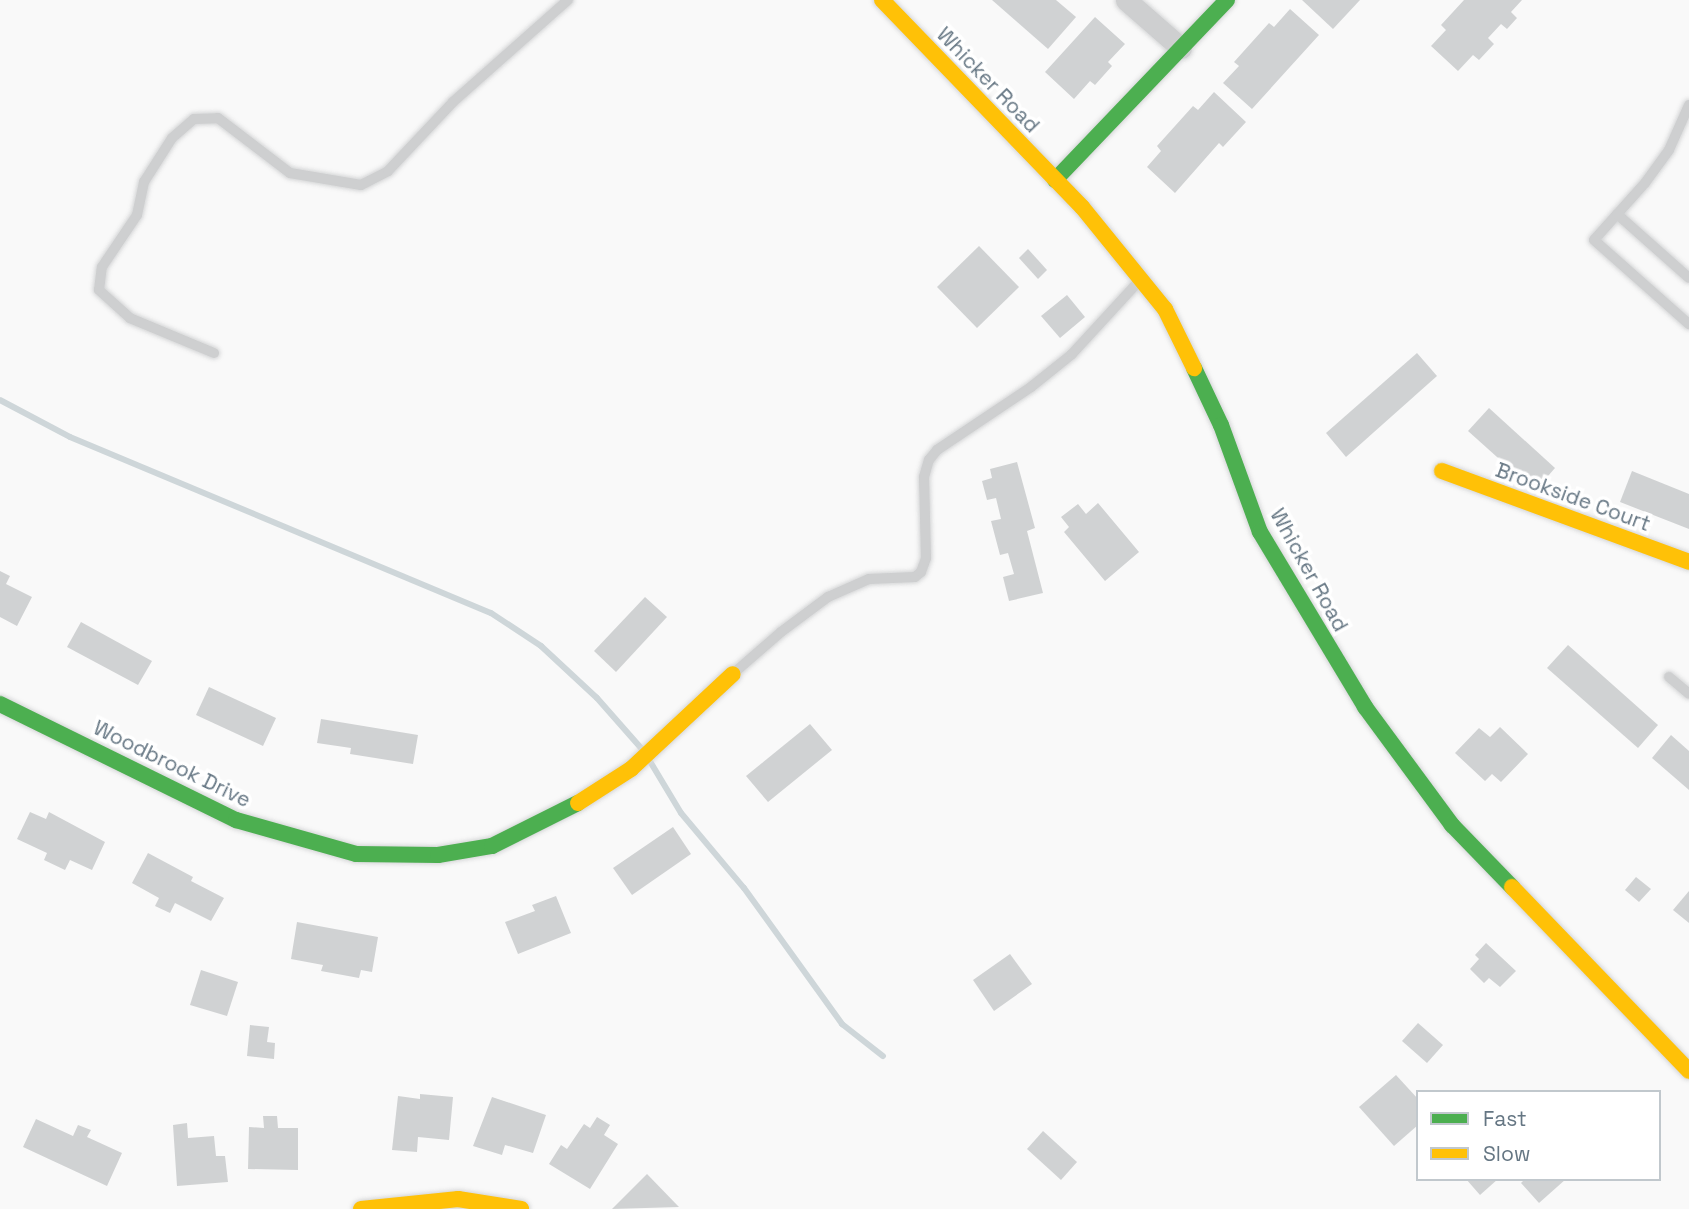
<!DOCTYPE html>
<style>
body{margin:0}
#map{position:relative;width:1689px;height:1209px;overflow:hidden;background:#f9f9f9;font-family:"Space Grotesk",sans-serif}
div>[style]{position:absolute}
.stream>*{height:6px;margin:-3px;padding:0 3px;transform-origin:3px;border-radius:3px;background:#ced6d9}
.building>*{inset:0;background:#d0d2d3}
.roads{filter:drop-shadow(0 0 2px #d5d6d7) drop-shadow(0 0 2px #d5d6d7)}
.lane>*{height:10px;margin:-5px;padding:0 5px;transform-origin:5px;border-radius:5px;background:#cecfd0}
.street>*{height:21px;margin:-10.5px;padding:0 10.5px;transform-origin:10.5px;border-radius:10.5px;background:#cecfd0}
.fast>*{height:16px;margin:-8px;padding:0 8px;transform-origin:8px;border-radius:8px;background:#4caf50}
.slow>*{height:16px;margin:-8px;padding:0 8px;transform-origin:8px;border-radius:8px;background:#ffc107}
span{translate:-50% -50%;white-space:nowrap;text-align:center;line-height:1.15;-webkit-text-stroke:7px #fff;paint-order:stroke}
.street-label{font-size:21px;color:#657683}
.legend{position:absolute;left:1416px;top:1090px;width:245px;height:91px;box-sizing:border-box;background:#fff;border:2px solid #c1c8cd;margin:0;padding:9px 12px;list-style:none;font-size:21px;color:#657683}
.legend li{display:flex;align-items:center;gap:14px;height:35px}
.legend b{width:35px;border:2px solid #c1c8cd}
</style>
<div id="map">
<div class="stream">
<div style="left:0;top:400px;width:79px;rotate:27.9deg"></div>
<div style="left:70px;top:437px;width:456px;rotate:22.7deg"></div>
<div style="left:491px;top:613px;width:60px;rotate:33.4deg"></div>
<div style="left:541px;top:646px;width:76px;rotate:42.9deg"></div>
<div style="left:597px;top:698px;width:67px;rotate:48.7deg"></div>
<div style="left:651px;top:763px;width:58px;rotate:59deg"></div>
<div style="left:681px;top:813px;width:98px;rotate:50deg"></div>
<div style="left:744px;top:888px;width:168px;rotate:54.2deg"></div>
<div style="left:842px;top:1024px;width:52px;rotate:38deg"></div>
</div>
<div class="building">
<div style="clip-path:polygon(992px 0,1056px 0,1076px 17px,1048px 49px)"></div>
<div style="clip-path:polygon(1302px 0,1360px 0,1333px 29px)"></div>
<div style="clip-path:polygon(1464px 0,1522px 0,1511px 12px,1517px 18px,1507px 29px,1501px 24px,1488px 38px,1494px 44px,1479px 60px,1473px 55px,1458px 71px,1431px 46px,1446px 30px,1441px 25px)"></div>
<div style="clip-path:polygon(1290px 9px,1319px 35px,1252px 109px,1223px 83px,1239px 66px,1234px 62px,1269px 23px,1274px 27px)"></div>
<div style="clip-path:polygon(1095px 17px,1125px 44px,1108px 62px,1112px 66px,1095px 85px,1090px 81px,1074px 99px,1045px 72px)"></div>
<div style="clip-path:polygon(1214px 92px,1246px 122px,1223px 147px,1219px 143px,1175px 193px,1147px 167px,1161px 151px,1157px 146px,1193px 106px,1198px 110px)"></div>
<div style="clip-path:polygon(979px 246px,1019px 287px,977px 328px,937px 287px)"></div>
<div style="clip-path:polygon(1028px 249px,1047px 270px,1038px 279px,1019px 258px)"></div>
<div style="clip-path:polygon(1067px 295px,1085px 317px,1060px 338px,1041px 316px)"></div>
<div style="clip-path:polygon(1417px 353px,1437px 376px,1346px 457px,1326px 433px)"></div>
<div style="clip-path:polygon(1489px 408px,1555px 468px,1535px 491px,1468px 431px)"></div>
<div style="clip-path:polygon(1017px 462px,1035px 528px,1027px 531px,1043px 593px,1009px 601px,1003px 577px,1014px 574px,1008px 553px,1000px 555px,991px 521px,1001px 519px,996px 498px,987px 500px,982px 481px,992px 478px,990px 469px)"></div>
<div style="clip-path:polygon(1632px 471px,1689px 494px,1689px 529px,1620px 502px)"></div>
<div style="clip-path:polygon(1098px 503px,1139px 552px,1105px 581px,1064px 532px,1069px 527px,1061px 517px,1078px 504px,1086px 514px)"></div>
<div style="clip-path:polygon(0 571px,10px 576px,6px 584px,32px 597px,17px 626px,0 617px)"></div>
<div style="clip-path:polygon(645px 597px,667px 617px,616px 672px,594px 651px)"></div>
<div style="clip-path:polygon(81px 622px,152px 661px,138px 685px,67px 647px)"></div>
<div style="clip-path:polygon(1568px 645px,1658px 725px,1638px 748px,1547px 668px)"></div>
<div style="clip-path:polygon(209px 687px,276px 718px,263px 746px,196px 715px)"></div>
<div style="clip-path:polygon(321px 719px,418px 735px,413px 764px,350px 754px,351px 748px,317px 743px)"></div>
<div style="clip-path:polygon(810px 724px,832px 750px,768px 802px,746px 776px)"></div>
<div style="clip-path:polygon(1500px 727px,1528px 754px,1501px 782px,1492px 774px,1485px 781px,1455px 753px,1479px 728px,1490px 737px)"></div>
<div style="clip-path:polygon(1671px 735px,1689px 751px,1689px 790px,1652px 758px)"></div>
<div style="clip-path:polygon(30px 812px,46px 819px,49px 812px,105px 842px,92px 870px,70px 860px,65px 870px,44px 860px,47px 853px,17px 839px)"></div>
<div style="clip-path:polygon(673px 827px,691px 854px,632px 895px,613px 868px)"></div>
<div style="clip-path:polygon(148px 853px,193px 877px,191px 881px,224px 898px,211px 921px,175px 903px,170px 913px,155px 906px,159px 898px,132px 883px)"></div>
<div style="clip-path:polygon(1636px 877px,1651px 889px,1639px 902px,1625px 890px)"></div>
<div style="clip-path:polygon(1689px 891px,1689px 923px,1673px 910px)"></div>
<div style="clip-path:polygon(556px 896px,571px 933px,518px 954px,505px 922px,535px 911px,532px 905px)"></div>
<div style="clip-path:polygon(297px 922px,378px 937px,372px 972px,361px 970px,359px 978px,321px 971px,323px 965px,291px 959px)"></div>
<div style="clip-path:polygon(1486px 943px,1516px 971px,1500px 987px,1489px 978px,1484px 983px,1470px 969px,1479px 959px,1475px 955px)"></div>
<div style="clip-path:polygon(1010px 954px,1032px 984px,994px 1011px,973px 980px)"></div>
<div style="clip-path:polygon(201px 970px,238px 982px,227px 1016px,190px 1005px)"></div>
<div style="clip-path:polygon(1418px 1023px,1443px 1045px,1427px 1063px,1402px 1041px)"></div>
<div style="clip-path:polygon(250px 1025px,269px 1027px,267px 1042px,275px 1043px,274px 1059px,247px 1056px)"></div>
<div style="clip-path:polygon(1396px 1075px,1418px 1099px,1418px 1125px,1394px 1146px,1359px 1107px)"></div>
<div style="clip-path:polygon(420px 1094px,453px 1097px,449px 1140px,418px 1137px,417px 1152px,392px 1150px,398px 1096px,420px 1099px)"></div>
<div style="clip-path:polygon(492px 1097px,546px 1115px,533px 1153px,505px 1145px,502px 1155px,473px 1146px)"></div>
<div style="clip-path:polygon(263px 1116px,277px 1116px,278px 1128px,298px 1128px,298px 1170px,248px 1169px,249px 1127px,264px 1128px)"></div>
<div style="clip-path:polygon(597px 1117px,610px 1125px,604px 1135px,618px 1144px,590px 1189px,549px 1164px,561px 1145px,567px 1149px,584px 1124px,590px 1128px)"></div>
<div style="clip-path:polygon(36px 1119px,73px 1136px,78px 1125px,91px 1130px,87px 1137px,122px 1153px,107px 1186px,23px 1147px)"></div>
<div style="clip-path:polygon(187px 1123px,188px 1138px,214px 1136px,216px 1156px,225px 1156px,228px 1182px,177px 1186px,173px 1125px)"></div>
<div style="clip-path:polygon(1043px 1131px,1077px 1162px,1061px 1180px,1027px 1149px)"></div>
<div style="clip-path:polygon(647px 1174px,679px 1207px,612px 1209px)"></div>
<div style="clip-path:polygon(1466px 1179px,1498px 1179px,1480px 1195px)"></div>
<div style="clip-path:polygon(1525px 1179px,1566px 1179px,1539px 1203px,1521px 1183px)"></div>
</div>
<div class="roads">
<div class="lane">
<div style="left:1689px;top:105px;width:49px;rotate:114deg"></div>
<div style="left:1669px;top:150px;width:41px;rotate:126deg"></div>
<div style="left:1645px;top:183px;width:76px;rotate:131.8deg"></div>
<div style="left:1594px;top:240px;width:127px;rotate:41.5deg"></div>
<div style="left:1617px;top:214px;width:96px;rotate:41.6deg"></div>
<div style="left:214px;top:353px;width:91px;rotate:-157.4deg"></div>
<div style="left:130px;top:318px;width:42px;rotate:-137.9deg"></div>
<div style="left:99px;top:290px;width:23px;rotate:-83deg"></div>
<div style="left:102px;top:267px;width:63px;rotate:-56.1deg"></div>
<div style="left:137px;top:215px;width:34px;rotate:-78deg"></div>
<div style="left:144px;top:182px;width:52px;rotate:-57.5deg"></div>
<div style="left:172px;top:138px;width:29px;rotate:-41deg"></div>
<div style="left:194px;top:119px;width:24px;rotate:-2deg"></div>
<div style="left:218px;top:118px;width:91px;rotate:37.4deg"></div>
<div style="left:290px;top:173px;width:72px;rotate:9.6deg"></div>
<div style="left:361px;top:185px;width:30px;rotate:-27deg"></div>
<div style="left:388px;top:171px;width:95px;rotate:-46.7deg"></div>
<div style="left:453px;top:102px;width:154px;rotate:-41.6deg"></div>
<div style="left:735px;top:672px;width:61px;rotate:-41deg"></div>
<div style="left:781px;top:632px;width:59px;rotate:-36.7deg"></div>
<div style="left:828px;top:597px;width:45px;rotate:-23.7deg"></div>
<div style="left:869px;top:579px;width:46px;rotate:-2.5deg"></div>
<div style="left:915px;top:577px;width:8px;rotate:-40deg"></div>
<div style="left:921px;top:572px;width:15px;rotate:-70deg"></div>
<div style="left:926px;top:558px;width:81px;rotate:-91.4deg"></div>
<div style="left:924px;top:477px;width:18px;rotate:-74deg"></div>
<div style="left:929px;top:460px;width:13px;rotate:-51deg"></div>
<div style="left:937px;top:450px;width:113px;rotate:-33.8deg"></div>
<div style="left:1031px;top:387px;width:53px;rotate:-38.8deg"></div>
<div style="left:1072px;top:354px;width:100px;rotate:-47.4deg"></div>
<div style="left:1669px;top:677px;width:26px;rotate:40deg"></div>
</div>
<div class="street">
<div style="left:1126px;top:0;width:73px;rotate:41.1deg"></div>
</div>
<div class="fast">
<div style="left:1055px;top:180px;width:249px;rotate:-46.3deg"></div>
<div style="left:1194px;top:368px;width:63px;rotate:64.7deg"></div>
<div style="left:1221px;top:425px;width:114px;rotate:70deg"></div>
<div style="left:1260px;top:532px;width:204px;rotate:59deg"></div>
<div style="left:1365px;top:707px;width:147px;rotate:53.6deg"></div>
<div style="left:1452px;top:825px;width:86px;rotate:45.9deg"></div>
<div style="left:0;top:704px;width:263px;rotate:26.2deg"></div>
<div style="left:236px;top:820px;width:125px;rotate:15.8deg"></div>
<div style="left:356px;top:854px;width:82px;rotate:0.7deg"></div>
<div style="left:438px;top:855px;width:55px;rotate:-9.5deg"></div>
<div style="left:492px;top:846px;width:96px;rotate:-26.6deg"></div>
</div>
<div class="slow">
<div style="left:882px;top:0;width:288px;rotate:46deg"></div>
<div style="left:1082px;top:207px;width:132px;rotate:50.9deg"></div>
<div style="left:1165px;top:309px;width:66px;rotate:63.8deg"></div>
<div style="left:1442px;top:471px;width:263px;rotate:20.2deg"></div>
<div style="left:578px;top:803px;width:63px;rotate:-32.7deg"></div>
<div style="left:631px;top:769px;width:139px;rotate:-43deg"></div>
<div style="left:1512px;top:887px;width:255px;rotate:46.1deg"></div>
<div style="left:361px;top:1209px;width:98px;rotate:-5.9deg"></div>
<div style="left:458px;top:1199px;width:64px;rotate:9deg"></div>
</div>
</div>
<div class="street-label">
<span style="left:988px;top:80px;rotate:46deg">Whicker Road</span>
<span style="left:1573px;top:497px;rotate:20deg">Brookside Court</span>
<span style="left:1309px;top:570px;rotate:61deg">Whicker Road</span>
<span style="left:172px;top:764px;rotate:26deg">Woodbrook Drive</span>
</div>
<ul class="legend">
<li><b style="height:9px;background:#4caf50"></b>Fast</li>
<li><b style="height:9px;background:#ffc107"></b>Slow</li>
</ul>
</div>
